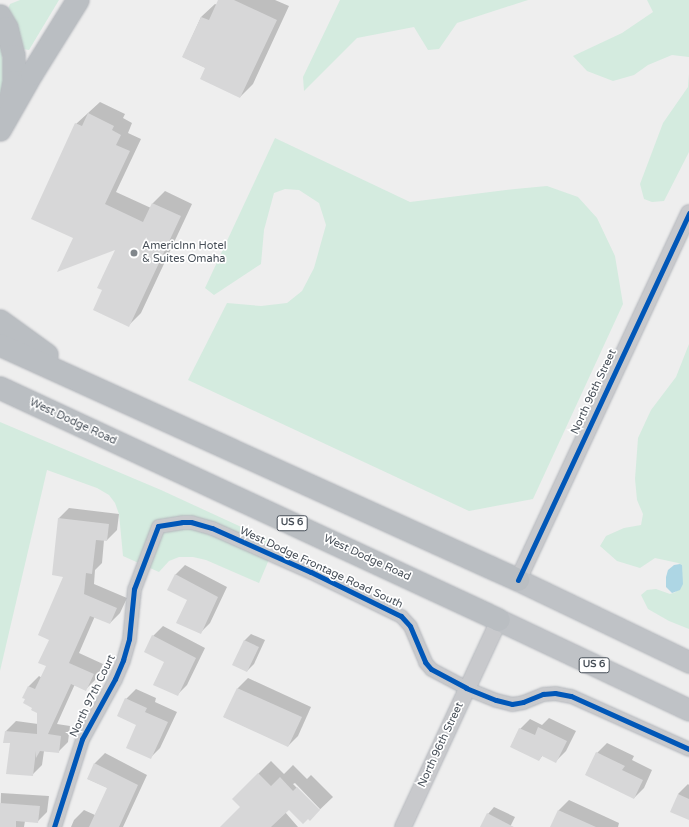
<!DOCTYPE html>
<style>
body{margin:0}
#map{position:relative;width:689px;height:827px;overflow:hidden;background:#eee;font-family:"Varela Round",sans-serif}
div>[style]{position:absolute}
.green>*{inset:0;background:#d4ebdf}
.water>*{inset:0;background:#add6e4}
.shadow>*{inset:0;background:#0003}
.building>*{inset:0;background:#d7d7d8}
.roads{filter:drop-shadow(0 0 1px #b4b7bc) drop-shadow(0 0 1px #b4b7bc)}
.minor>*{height:13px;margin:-6.5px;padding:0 6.5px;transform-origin:6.5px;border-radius:6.5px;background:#c8c9cc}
.tertiary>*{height:16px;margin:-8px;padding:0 8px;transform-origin:8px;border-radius:8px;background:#c8c9cc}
.trunk>*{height:21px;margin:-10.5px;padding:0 10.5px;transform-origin:10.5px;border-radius:10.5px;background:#bfc2c6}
.motorway>*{height:22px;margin:-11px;padding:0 11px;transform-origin:11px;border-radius:11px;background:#babec2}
.cycleway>*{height:5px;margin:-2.5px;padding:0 2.5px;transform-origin:2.5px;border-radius:2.5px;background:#0057b8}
.dots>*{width:11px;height:11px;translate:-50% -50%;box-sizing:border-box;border:2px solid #fff;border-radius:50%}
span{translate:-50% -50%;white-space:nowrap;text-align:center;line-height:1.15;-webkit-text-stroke:3.5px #fff;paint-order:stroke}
.shield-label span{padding:1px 3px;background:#fff;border:1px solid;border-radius:3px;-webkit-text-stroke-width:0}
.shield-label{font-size:10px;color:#474f58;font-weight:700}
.poi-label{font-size:11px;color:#474f58}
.left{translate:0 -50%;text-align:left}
.street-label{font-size:11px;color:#474f58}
</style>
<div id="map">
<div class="green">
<div style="clip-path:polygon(20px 0,59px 0,29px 50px,23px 49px,8px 9px,10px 4px)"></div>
<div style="clip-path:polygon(340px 0,528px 0,457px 23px,439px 49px,428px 50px,414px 27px,357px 38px,304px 91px,303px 77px)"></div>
<div style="clip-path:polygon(647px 0,689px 0,689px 57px,672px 55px,648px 65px,634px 75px,613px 81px,587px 71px,573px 56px,622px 33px,653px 12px)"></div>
<div style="clip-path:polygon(0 41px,5px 74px,0 97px)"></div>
<div style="clip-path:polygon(689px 74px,689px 152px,664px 201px,652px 202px,644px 199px,640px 184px,663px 123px,688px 87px)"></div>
<div style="clip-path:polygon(275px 138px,410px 202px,515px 189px,547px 186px,578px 197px,597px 218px,615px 256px,623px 304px,533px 499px,469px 511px,188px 380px,227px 303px,261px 306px,287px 303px,302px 291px,314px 268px,326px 225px,319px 203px,299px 190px,285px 189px,274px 193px,264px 230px,261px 264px,214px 295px,205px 288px)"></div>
<div style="clip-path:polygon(689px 344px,689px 629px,669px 621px,648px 609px,641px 595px,647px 590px,656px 589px,670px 594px,676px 592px,682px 565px,678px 563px,655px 558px,640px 568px,617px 561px,600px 546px,606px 536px,624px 528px,641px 525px,643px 514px,637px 500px,635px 479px,638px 438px,651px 410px,676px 377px)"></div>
<div style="clip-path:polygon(0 422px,161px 490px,276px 543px,259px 583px,206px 560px,193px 557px,179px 557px,169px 561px,159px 572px,123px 556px,119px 514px,115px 503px,109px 495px,97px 488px,47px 470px,0 671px)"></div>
</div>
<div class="water">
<div style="clip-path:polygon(680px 564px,682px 565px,683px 584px,680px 590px,672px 593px,666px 587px,666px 577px,668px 570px,674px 565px)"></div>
</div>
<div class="shadow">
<div style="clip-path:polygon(219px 0,275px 0,289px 6px,253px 84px,240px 97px,206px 68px,183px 57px,201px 17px,215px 4px,217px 5px)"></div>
<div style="clip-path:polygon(100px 102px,125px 114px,123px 118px,132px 123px,128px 133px,141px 139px,116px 192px,151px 208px,153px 203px,165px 191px,192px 204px,141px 313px,129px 325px,104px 290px,117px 248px,74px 238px,76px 124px)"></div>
<div style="clip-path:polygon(69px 508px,119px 514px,117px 530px,107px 540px,104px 540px,102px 563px,95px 570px,94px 584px,127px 598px,120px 613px,110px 623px,95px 616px,79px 653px,103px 664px,96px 679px,86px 689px,75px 684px,57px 724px,70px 726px,68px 742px,58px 752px,44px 751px,42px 765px,32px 775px,11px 742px,6px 731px,16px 721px,38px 724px,38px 713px,24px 697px,29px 686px,39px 676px,42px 678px,47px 666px,50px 640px,65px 576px,59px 518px)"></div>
<div style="clip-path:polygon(185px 565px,227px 587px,210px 623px,200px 633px,188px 599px,175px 575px)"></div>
<div style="clip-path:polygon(163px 626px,205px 648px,187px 685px,177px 695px,166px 661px,153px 636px)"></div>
<div style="clip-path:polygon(251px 634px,265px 640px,254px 664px,247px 671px,244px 641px)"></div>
<div style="clip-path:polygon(248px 678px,311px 707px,298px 736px,288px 746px,224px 717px,238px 688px)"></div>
<div style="clip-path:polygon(136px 689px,156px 698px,155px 702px,177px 712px,160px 748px,150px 758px,126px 699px)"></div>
<div style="clip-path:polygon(549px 718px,576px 731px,566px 751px,556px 761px,543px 755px,539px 760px,520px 729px,530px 719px,542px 725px)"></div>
<div style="clip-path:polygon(607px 743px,634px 756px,632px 760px,652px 770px,644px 788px,634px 798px,597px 753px)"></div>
<div style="clip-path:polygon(105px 753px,147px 775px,123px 827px,71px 827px,74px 820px,84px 810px,95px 815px,108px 788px,88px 779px,95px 763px)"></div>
<div style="clip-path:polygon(evenodd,271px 761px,284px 774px,293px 765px,307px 779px,311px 775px,333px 797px,310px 819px,289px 808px,285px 812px,298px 827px,224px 827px,242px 807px,233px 799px,271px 761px,295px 783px,320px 809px,319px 810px,293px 784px,295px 783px)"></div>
<div style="clip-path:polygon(688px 784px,689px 785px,689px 819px,678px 794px)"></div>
<div style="clip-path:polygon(1px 793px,49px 796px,47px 812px,37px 822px,25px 821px,24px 827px,0 827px)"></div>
<div style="clip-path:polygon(569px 800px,619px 823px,618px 827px,551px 827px,559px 810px)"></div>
<div style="clip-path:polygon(494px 807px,515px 817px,510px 827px,481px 827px,488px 814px)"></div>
</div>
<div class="building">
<div style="clip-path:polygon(218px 0,234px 0,277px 20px,240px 98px,200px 79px,205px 68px,182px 57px,201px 17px,209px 20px)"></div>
<div style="clip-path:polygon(88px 113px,114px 126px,112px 130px,121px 135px,116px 145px,130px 151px,105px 204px,143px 222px,152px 203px,181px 216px,129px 327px,93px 310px,102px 290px,97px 288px,115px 250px,57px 272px,73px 238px,31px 219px,75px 123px,82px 126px)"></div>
<div style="clip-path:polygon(58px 518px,109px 524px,107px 541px,96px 540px,92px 574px,86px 573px,84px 594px,117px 608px,110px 624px,90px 616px,69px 663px,94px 674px,86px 691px,71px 684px,48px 734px,61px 736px,59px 753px,40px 751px,36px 758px,36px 751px,33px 776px,6px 774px,10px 743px,3px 743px,5px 731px,37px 734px,37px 713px,31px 710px,32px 708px,23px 703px,25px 699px,22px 698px,28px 686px,35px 689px,46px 666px,38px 663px,49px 640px,38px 635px,63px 577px,52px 575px)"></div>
<div style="clip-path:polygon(175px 574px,218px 597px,201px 634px,176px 623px,187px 600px,167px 590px)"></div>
<div style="clip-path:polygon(152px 635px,196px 658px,178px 696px,153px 685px,164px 662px,144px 652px)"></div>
<div style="clip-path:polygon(244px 640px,259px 647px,247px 672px,232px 665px)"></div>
<div style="clip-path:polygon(237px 688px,302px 717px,288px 747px,223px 717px)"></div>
<div style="clip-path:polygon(125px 698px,147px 708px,145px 712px,168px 722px,151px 759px,126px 748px,136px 725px,117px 716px)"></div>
<div style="clip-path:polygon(538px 727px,567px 741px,556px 763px,542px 756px,539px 761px,510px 747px,519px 728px,535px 735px)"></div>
<div style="clip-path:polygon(596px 752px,625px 766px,622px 770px,643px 780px,634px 799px,585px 775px)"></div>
<div style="clip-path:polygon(94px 763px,138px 785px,119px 827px,89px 827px,107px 788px,87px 779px)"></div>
<div style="clip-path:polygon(258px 773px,271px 786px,280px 777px,293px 791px,297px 787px,320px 810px,310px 821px,308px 819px,303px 824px,289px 810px,271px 827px,220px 827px,240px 807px,232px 799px)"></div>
<div style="clip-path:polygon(678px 794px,689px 799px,689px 820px,670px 812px)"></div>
<div style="clip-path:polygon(0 803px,40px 806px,38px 823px,16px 821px,16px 827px,0 827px)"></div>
<div style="clip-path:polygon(558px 810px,596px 827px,550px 827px)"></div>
<div style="clip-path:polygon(487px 813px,514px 827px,480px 827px)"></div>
</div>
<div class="roads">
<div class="minor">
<div style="left:54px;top:827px;width:92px;rotate:-72.3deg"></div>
<div style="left:82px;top:739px;width:68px;rotate:-61.2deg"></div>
<div style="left:115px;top:679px;width:21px;rotate:-67deg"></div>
<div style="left:123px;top:660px;width:22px;rotate:-74deg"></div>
<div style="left:129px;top:639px;width:50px;rotate:-84.3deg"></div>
<div style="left:134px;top:589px;width:67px;rotate:-69.1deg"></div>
<div style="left:158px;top:526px;width:24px;rotate:-9deg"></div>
<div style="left:182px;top:522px;width:9px"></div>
<div style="left:191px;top:522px;width:22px;rotate:16deg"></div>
<div style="left:212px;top:528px;width:108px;rotate:24deg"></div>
<div style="left:311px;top:572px;width:100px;rotate:26.1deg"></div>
<div style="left:401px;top:616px;width:13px;rotate:48deg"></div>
<div style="left:410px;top:626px;width:39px;rotate:67deg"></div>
<div style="left:425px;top:662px;width:9px;rotate:49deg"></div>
<div style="left:431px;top:669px;width:40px;rotate:28deg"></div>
<div style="left:466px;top:688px;width:32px;rotate:22deg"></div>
<div style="left:496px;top:700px;width:16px;rotate:14deg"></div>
<div style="left:512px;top:704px;width:11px;rotate:-10deg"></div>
<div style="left:523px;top:702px;width:22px;rotate:-22deg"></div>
<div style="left:543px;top:694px;width:12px;rotate:-5deg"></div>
<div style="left:555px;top:693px;width:16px;rotate:11deg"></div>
<div style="left:571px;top:696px;width:129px;rotate:24.2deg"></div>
</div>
<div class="tertiary">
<div style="left:518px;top:580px;width:405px;rotate:-65deg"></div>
<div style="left:403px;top:827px;width:228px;rotate:-65.1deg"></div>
</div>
<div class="trunk">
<div style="left:518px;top:580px;width:190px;rotate:25.6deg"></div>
<div style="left:499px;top:620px;width:210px;rotate:25.3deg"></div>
</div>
<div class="motorway">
<div style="left:0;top:16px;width:14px;rotate:60deg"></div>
<div style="left:7px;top:28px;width:29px;rotate:76deg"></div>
<div style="left:14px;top:56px;width:26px;rotate:90deg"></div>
<div style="left:14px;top:82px;width:20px;rotate:101deg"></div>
<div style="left:0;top:130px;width:64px;rotate:-60.3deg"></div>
<div style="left:32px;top:74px;width:87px;rotate:-58.1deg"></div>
<div style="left:0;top:321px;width:58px;rotate:35.9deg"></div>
<div style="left:0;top:345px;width:569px;rotate:24.4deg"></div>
<div style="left:0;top:388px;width:550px;rotate:24.94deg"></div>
</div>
</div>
<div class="cycleway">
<div style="left:518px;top:580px;width:405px;rotate:-65deg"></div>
<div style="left:54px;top:827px;width:92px;rotate:-72.3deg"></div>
<div style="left:82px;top:739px;width:68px;rotate:-61.2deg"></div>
<div style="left:115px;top:679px;width:21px;rotate:-67deg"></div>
<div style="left:123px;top:660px;width:22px;rotate:-74deg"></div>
<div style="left:129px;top:639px;width:50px;rotate:-84.3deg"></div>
<div style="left:134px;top:589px;width:67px;rotate:-69.1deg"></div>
<div style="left:158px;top:526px;width:24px;rotate:-9deg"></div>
<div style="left:182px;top:522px;width:9px"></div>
<div style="left:191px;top:522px;width:22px;rotate:16deg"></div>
<div style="left:212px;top:528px;width:108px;rotate:24deg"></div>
<div style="left:311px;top:572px;width:100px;rotate:26.1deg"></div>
<div style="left:401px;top:616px;width:13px;rotate:48deg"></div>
<div style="left:410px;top:626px;width:39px;rotate:67deg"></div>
<div style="left:425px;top:662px;width:9px;rotate:49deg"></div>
<div style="left:431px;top:669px;width:40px;rotate:28deg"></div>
<div style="left:466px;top:688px;width:32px;rotate:22deg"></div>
<div style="left:496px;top:700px;width:16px;rotate:14deg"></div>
<div style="left:512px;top:704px;width:11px;rotate:-10deg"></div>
<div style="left:523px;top:702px;width:22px;rotate:-22deg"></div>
<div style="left:543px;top:694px;width:12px;rotate:-5deg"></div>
<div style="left:555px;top:693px;width:16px;rotate:11deg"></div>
<div style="left:571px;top:696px;width:129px;rotate:24.2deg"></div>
</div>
<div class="dots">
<div style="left:134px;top:253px;background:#81878c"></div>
</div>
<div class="shield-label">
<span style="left:292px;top:523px">US 6</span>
<span style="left:594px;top:665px">US 6</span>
</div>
<div class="poi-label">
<span class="left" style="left:142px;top:253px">AmericInn Hotel<br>&amp; Suites Omaha</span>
</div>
<div class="street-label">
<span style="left:594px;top:392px;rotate:-65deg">North 96th Street</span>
<span style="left:73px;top:422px;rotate:25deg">West Dodge Road</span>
<span style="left:367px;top:558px;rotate:25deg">West Dodge Road</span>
<span style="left:321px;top:568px;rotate:25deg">West Dodge Frontage Road South</span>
<span style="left:93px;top:696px;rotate:-64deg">North 97th Court</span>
<span style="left:441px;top:745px;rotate:-65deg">North 96th Street</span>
</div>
</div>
